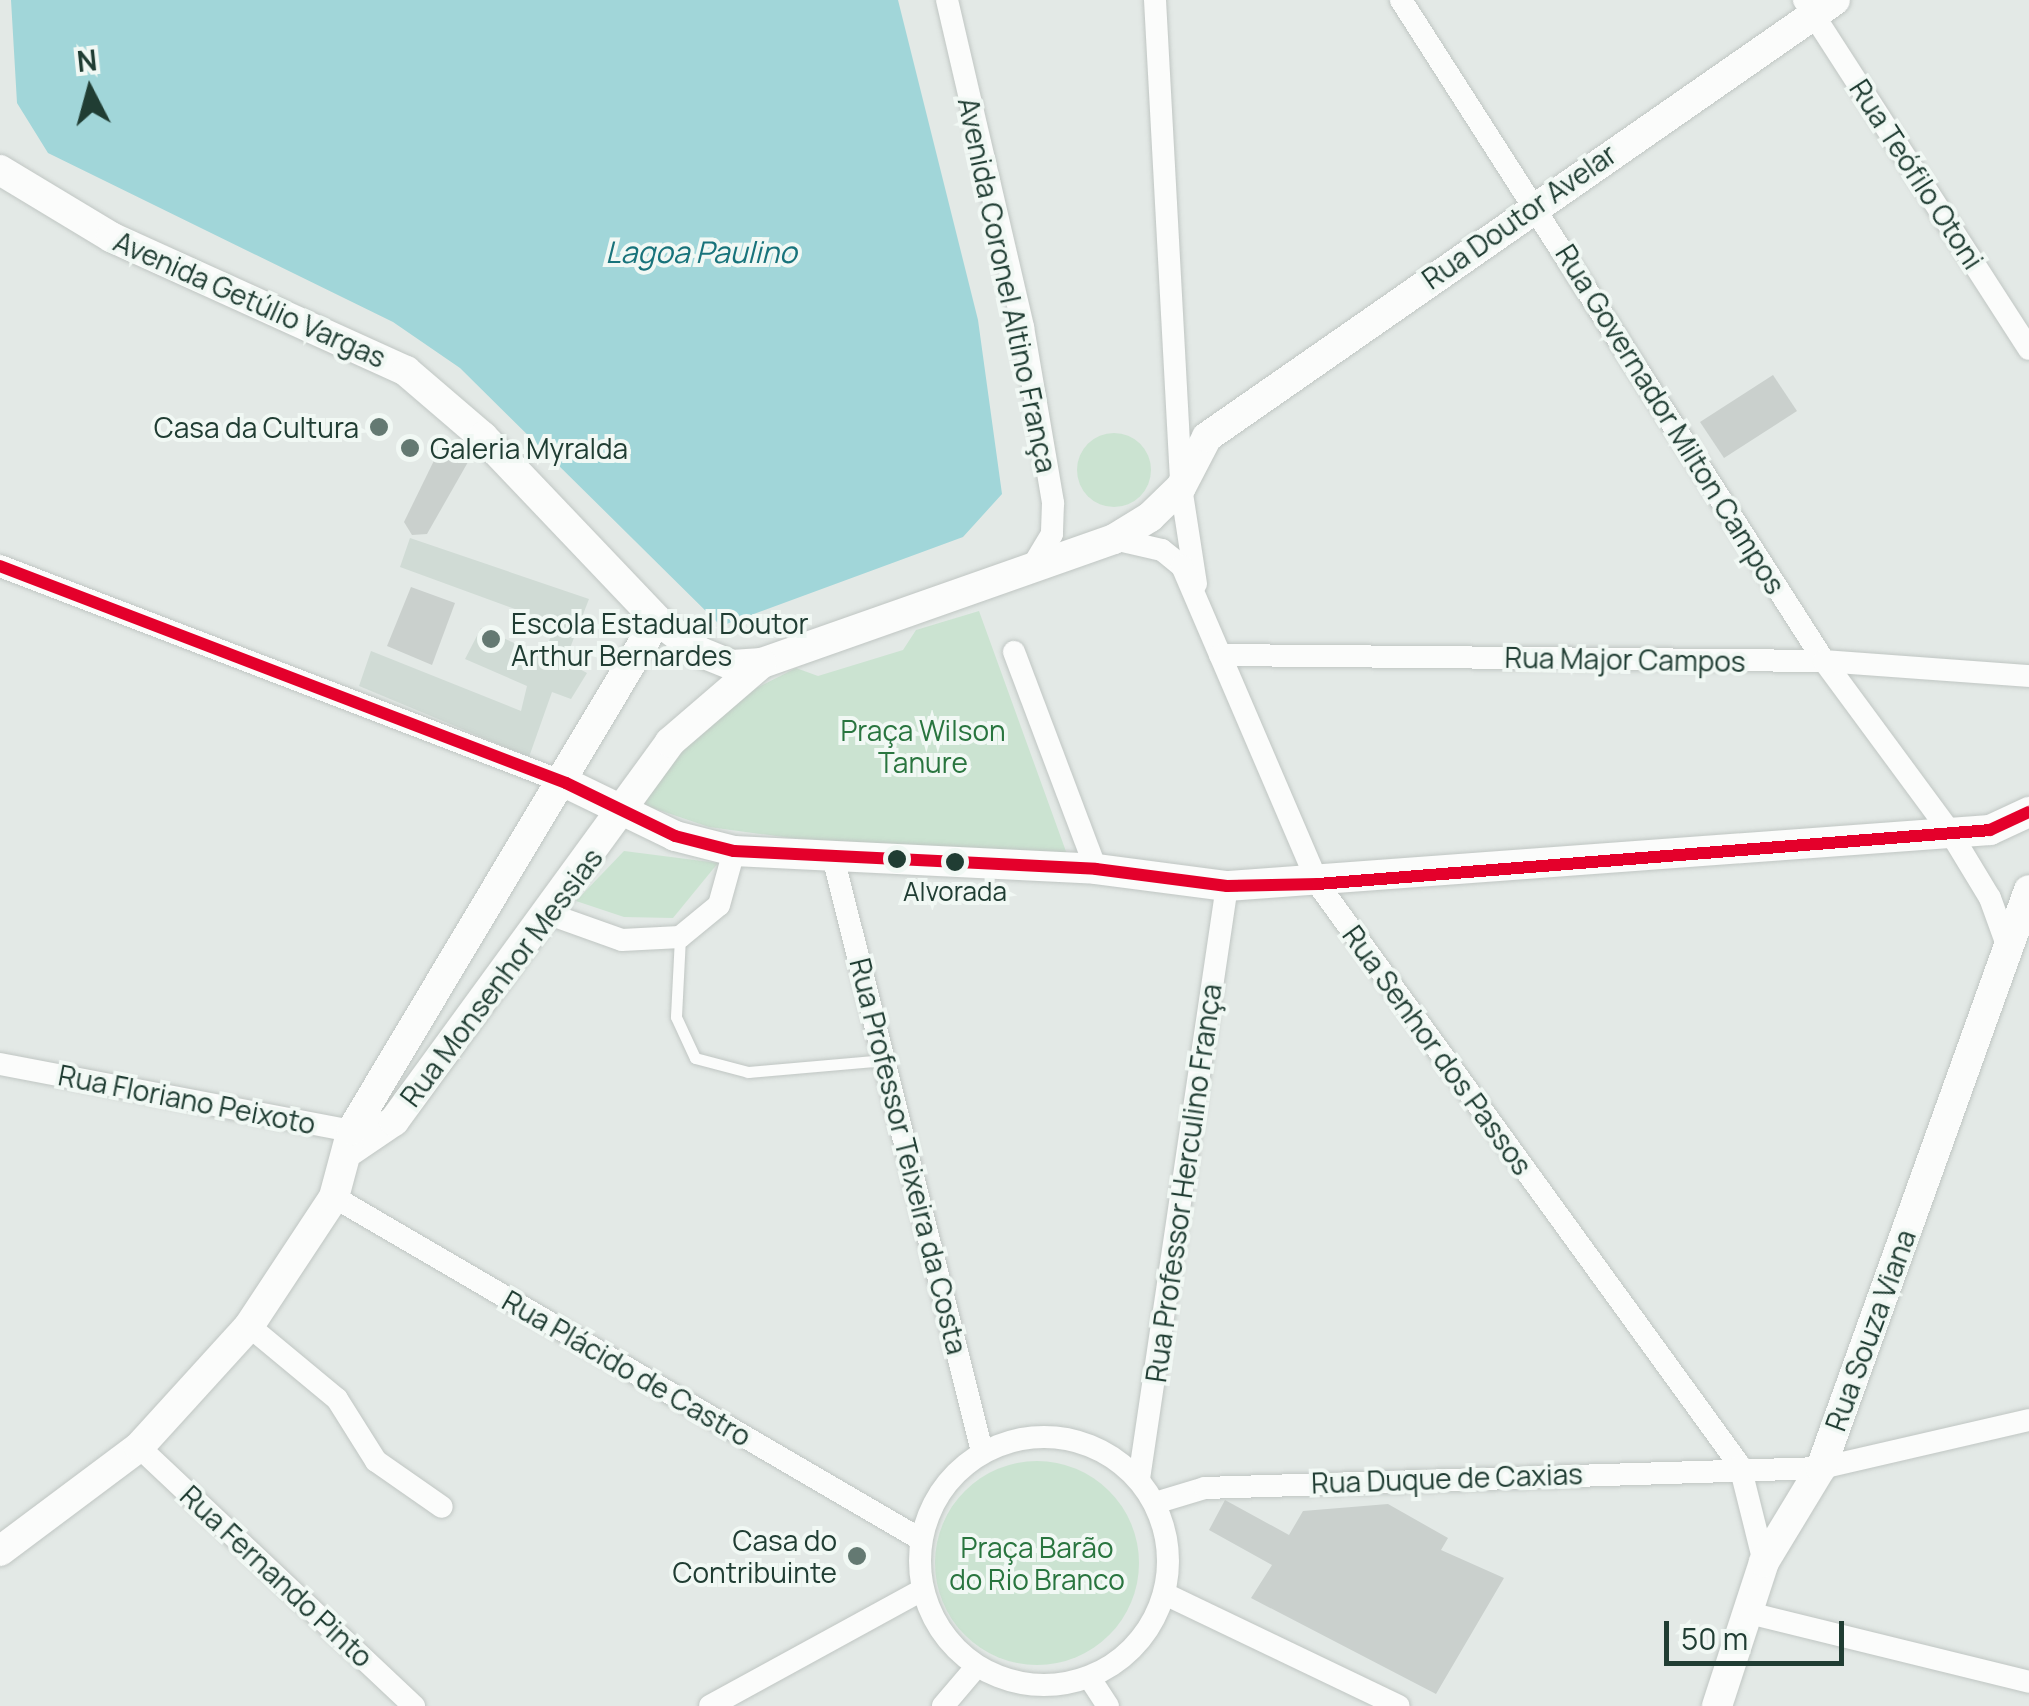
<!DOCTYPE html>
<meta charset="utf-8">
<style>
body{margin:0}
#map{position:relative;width:2029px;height:1706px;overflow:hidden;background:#e3e9e6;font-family:Manrope,sans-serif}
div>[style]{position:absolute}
.built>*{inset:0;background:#d0dbd5}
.green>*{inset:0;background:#cbe3d1}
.round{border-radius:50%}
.water>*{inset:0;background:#a1d6d9}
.building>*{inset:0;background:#cad0cd}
.roads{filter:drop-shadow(0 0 2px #c0c6c3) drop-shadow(0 0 2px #c0c6c3)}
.service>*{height:11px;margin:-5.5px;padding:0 5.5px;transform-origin:5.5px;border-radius:5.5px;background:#fbfcfb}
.minor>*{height:22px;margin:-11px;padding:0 11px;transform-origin:11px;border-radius:11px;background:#fbfcfb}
.minor>.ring{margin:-11px;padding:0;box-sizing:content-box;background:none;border:22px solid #fbfcfb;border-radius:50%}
.secondary>*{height:30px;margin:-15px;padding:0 15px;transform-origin:15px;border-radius:15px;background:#fbfcfb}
.bus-1>*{height:12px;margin:-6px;padding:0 6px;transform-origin:6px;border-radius:6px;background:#e4002b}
.dots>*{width:28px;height:28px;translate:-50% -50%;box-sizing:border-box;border:5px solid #f1f8f4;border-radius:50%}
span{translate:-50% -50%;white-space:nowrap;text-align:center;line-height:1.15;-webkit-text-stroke:8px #f1f8f4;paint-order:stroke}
.bus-label{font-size:26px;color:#203d33}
.street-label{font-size:28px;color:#203d33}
.poi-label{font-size:28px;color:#203d33}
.right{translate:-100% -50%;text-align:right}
.left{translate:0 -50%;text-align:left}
.park-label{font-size:28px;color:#29753f}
.water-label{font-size:30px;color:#18737b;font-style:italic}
.north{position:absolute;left:40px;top:40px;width:100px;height:100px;-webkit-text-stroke:8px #f1f8f4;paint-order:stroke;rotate:354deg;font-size:28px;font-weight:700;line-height:40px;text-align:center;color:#203d33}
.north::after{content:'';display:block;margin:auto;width:35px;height:45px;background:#203d33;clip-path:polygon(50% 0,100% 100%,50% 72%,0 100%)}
.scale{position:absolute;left:1664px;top:1621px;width:180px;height:45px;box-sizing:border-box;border:5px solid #203d33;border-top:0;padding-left:12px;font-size:30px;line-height:35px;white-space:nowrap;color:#203d33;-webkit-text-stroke:8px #f1f8f4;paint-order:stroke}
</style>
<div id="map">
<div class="built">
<div style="clip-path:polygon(410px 538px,589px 599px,565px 661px,587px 673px,571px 699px,552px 692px,529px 757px,359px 686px,371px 651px,521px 711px,527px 686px,465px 659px,481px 628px,543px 656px,556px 624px,400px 567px)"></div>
</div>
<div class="green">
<div class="round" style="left:1077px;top:433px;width:74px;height:74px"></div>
<div style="clip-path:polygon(979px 611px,1068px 857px,791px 838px,709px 827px,641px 804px,680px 746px,743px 695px,796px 668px,818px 676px,903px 650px,916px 630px)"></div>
<div style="clip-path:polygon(624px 851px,718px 863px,673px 918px,624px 917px,576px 901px)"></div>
<div class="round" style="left:935px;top:1461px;width:204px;height:204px"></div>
</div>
<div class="water">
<div style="clip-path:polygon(11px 0,898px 0,978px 320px,1002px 494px,963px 537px,721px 626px,460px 368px,393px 322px,48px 153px,17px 103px)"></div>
</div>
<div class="building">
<div style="clip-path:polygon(1773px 375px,1797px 411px,1724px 458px,1700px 422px)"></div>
<div style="clip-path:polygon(445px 438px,468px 462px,427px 534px,412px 535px,404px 522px)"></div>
<div style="clip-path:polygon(411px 587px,455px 603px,432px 665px,387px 646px)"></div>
<div style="clip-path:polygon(1225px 1500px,1289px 1535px,1303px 1511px,1388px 1504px,1448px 1538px,1441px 1550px,1504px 1578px,1436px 1694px,1251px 1598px,1272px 1565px,1209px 1530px)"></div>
</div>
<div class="roads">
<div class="service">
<div style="left:680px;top:937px;width:80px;rotate:92.9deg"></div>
<div style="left:676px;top:1017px;width:45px;rotate:65.1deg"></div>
<div style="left:695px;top:1058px;width:55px;rotate:14.8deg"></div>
<div style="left:748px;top:1072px;width:138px;rotate:-5deg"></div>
</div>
<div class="minor">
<div style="left:947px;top:0;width:336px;rotate:76.9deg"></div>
<div style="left:1023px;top:327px;width:179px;rotate:80.3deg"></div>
<div style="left:1053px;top:503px;width:31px;rotate:92deg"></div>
<div style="left:1052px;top:534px;width:39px;rotate:121deg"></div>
<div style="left:1155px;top:0;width:488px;rotate:86.9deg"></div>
<div style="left:1181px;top:487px;width:98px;rotate:81.2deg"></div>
<div style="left:1401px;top:0;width:785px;rotate:57.38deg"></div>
<div style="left:1824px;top:661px;width:212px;rotate:53.6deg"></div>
<div style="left:1950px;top:832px;width:77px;rotate:58.8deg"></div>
<div style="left:1990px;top:898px;width:50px;rotate:70.1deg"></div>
<div style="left:1804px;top:0;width:415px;rotate:57.2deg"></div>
<div style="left:1114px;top:539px;width:49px;rotate:12.9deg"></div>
<div style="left:1162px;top:550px;width:26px;rotate:39deg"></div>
<div style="left:1182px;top:566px;width:346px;rotate:66.8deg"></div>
<div style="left:1318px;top:884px;width:719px;rotate:54.05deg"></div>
<div style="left:1740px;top:1466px;width:99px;rotate:76deg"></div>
<div style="left:0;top:566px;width:606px;rotate:20.98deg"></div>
<div style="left:1014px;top:652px;width:232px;rotate:69.3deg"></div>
<div style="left:1220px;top:655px;width:604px;rotate:0.57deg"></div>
<div style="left:1824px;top:661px;width:206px;rotate:4.2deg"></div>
<div style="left:834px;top:861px;width:608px;rotate:75.92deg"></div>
<div style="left:549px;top:914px;width:77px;rotate:19.6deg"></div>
<div style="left:622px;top:940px;width:58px;rotate:-3deg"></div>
<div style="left:680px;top:937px;width:50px;rotate:-39.4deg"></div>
<div style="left:719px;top:905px;width:56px;rotate:-74.5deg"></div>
<div style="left:0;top:1064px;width:373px;rotate:10.8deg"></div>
<div style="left:334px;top:1197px;width:678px;rotate:30.27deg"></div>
<div style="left:249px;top:1326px;width:114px;rotate:39.7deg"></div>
<div style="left:337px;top:1399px;width:73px;rotate:57.8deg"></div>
<div style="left:376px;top:1461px;width:80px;rotate:34.9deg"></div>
<div class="ring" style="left:920px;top:1437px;width:226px;height:226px"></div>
<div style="left:139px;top:1447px;width:378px;rotate:43.3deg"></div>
<div style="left:1139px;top:1479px;width:599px;rotate:-81.56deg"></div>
<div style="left:1155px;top:1503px;width:52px;rotate:-16.7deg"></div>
<div style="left:1205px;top:1488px;width:616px;rotate:-1.86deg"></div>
<div style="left:1821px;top:1468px;width:213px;rotate:-13deg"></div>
<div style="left:1165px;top:1594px;width:259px;rotate:25.6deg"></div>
<div style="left:1753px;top:1614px;width:284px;rotate:13.8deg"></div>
<div style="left:1089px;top:1677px;width:35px;rotate:57deg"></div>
<div style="left:710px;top:1706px;width:242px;rotate:-28.7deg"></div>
<div style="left:943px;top:1706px;width:52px;rotate:-49.6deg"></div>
</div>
<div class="secondary">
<div style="left:0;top:170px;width:130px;rotate:31.1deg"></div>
<div style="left:111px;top:237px;width:324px;rotate:24.4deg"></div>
<div style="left:406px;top:371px;width:101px;rotate:40.6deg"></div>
<div style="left:483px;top:437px;width:253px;rotate:46.4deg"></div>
<div style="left:657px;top:620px;width:54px;rotate:36.7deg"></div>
<div style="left:700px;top:652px;width:35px;rotate:22deg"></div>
<div style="left:732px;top:665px;width:30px;rotate:-4deg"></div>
<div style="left:762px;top:663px;width:373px;rotate:-19.4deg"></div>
<div style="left:1114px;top:539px;width:42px;rotate:-31.4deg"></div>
<div style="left:1150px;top:517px;width:43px;rotate:-44.1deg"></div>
<div style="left:1181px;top:487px;width:56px;rotate:-62.5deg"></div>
<div style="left:1207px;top:437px;width:765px;rotate:-34.83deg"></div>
<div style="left:566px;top:783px;width:121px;rotate:25.9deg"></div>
<div style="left:675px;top:836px;width:61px;rotate:14.3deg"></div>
<div style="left:734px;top:851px;width:362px;rotate:2.8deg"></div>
<div style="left:1096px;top:869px;width:132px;rotate:7.4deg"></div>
<div style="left:1227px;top:886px;width:765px;rotate:-4.2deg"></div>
<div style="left:1990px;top:830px;width:43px;rotate:-24.8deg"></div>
<div style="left:351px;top:1150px;width:52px;rotate:-34deg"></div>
<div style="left:394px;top:1121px;width:469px;rotate:-53.9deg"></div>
<div style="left:670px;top:742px;width:121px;rotate:-40.7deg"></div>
<div style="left:0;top:1551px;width:174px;rotate:-36.8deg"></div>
<div style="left:139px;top:1447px;width:164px;rotate:-47.7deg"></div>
<div style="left:249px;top:1326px;width:154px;rotate:-56.6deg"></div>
<div style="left:334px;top:1197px;width:69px;rotate:-75deg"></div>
<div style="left:352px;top:1130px;width:594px;rotate:-59.12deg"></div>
<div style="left:1717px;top:1706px;width:151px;rotate:-71.9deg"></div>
<div style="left:1764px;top:1562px;width:110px;rotate:-58.8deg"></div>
<div style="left:1821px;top:1468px;width:614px;rotate:-70.21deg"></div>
</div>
</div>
<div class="bus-1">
<div style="left:0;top:566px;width:606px;rotate:20.98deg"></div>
<div style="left:566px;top:783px;width:121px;rotate:25.9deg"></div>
<div style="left:675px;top:836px;width:61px;rotate:14.3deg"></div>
<div style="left:734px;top:851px;width:362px;rotate:2.8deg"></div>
<div style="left:1096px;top:869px;width:132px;rotate:7.4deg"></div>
<div style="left:1227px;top:886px;width:91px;rotate:-1.3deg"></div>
<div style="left:1318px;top:884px;width:674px;rotate:-4.59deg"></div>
<div style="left:1990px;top:830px;width:43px;rotate:-24.8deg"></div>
</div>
<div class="dots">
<div style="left:379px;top:427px;background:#647972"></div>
<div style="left:410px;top:448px;background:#647972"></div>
<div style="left:491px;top:639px;background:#647972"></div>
<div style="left:897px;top:859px;background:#203d33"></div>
<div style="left:955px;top:862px;background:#203d33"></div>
<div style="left:857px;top:1556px;background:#647972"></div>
</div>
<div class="bus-label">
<span style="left:955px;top:892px">Alvorada</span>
</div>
<div class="street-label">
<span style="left:1917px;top:174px;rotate:57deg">Rua Teófilo Otoni</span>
<span style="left:1519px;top:216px;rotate:-35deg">Rua Doutor Avelar</span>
<span style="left:1008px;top:285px;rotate:78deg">Avenida Coronel Altino França</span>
<span style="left:250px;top:299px;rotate:24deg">Avenida Getúlio Vargas</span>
<span style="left:1671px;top:419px;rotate:58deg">Rua Governador Milton Campos</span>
<span style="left:1625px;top:659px;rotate:1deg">Rua Major Campos</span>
<span style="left:501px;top:977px;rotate:-53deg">Rua Monsenhor Messias</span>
<span style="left:1438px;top:1050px;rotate:54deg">Rua Senhor dos Passos</span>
<span style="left:187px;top:1099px;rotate:11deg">Rua Floriano Peixoto</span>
<span style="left:909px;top:1156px;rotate:76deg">Rua Professor Teixeira da Costa</span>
<span style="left:1183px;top:1183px;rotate:-82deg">Rua Professor Herculino França</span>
<span style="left:1870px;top:1330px;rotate:-70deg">Rua Souza Viana</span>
<span style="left:627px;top:1368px;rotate:30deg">Rua Plácido de Castro</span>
<span style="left:1447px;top:1478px;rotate:-2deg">Rua Duque de Caxias</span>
<span style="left:277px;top:1576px;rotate:43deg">Rua Fernando Pinto</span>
</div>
<div class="poi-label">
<span class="right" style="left:359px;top:427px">Casa da Cultura</span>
<span class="left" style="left:430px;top:448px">Galeria Myralda</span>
<span class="left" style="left:511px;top:639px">Escola Estadual Doutor<br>Arthur Bernardes</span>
<span class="right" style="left:837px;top:1556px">Casa do<br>Contribuinte</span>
</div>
<div class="park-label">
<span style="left:923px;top:746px">Praça Wilson<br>Tanure</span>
<span style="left:1037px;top:1563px">Praça Barão<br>do Rio Branco</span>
</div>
<div class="water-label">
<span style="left:701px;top:252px">Lagoa Paulino</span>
</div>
<div class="north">N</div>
<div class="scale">50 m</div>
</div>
